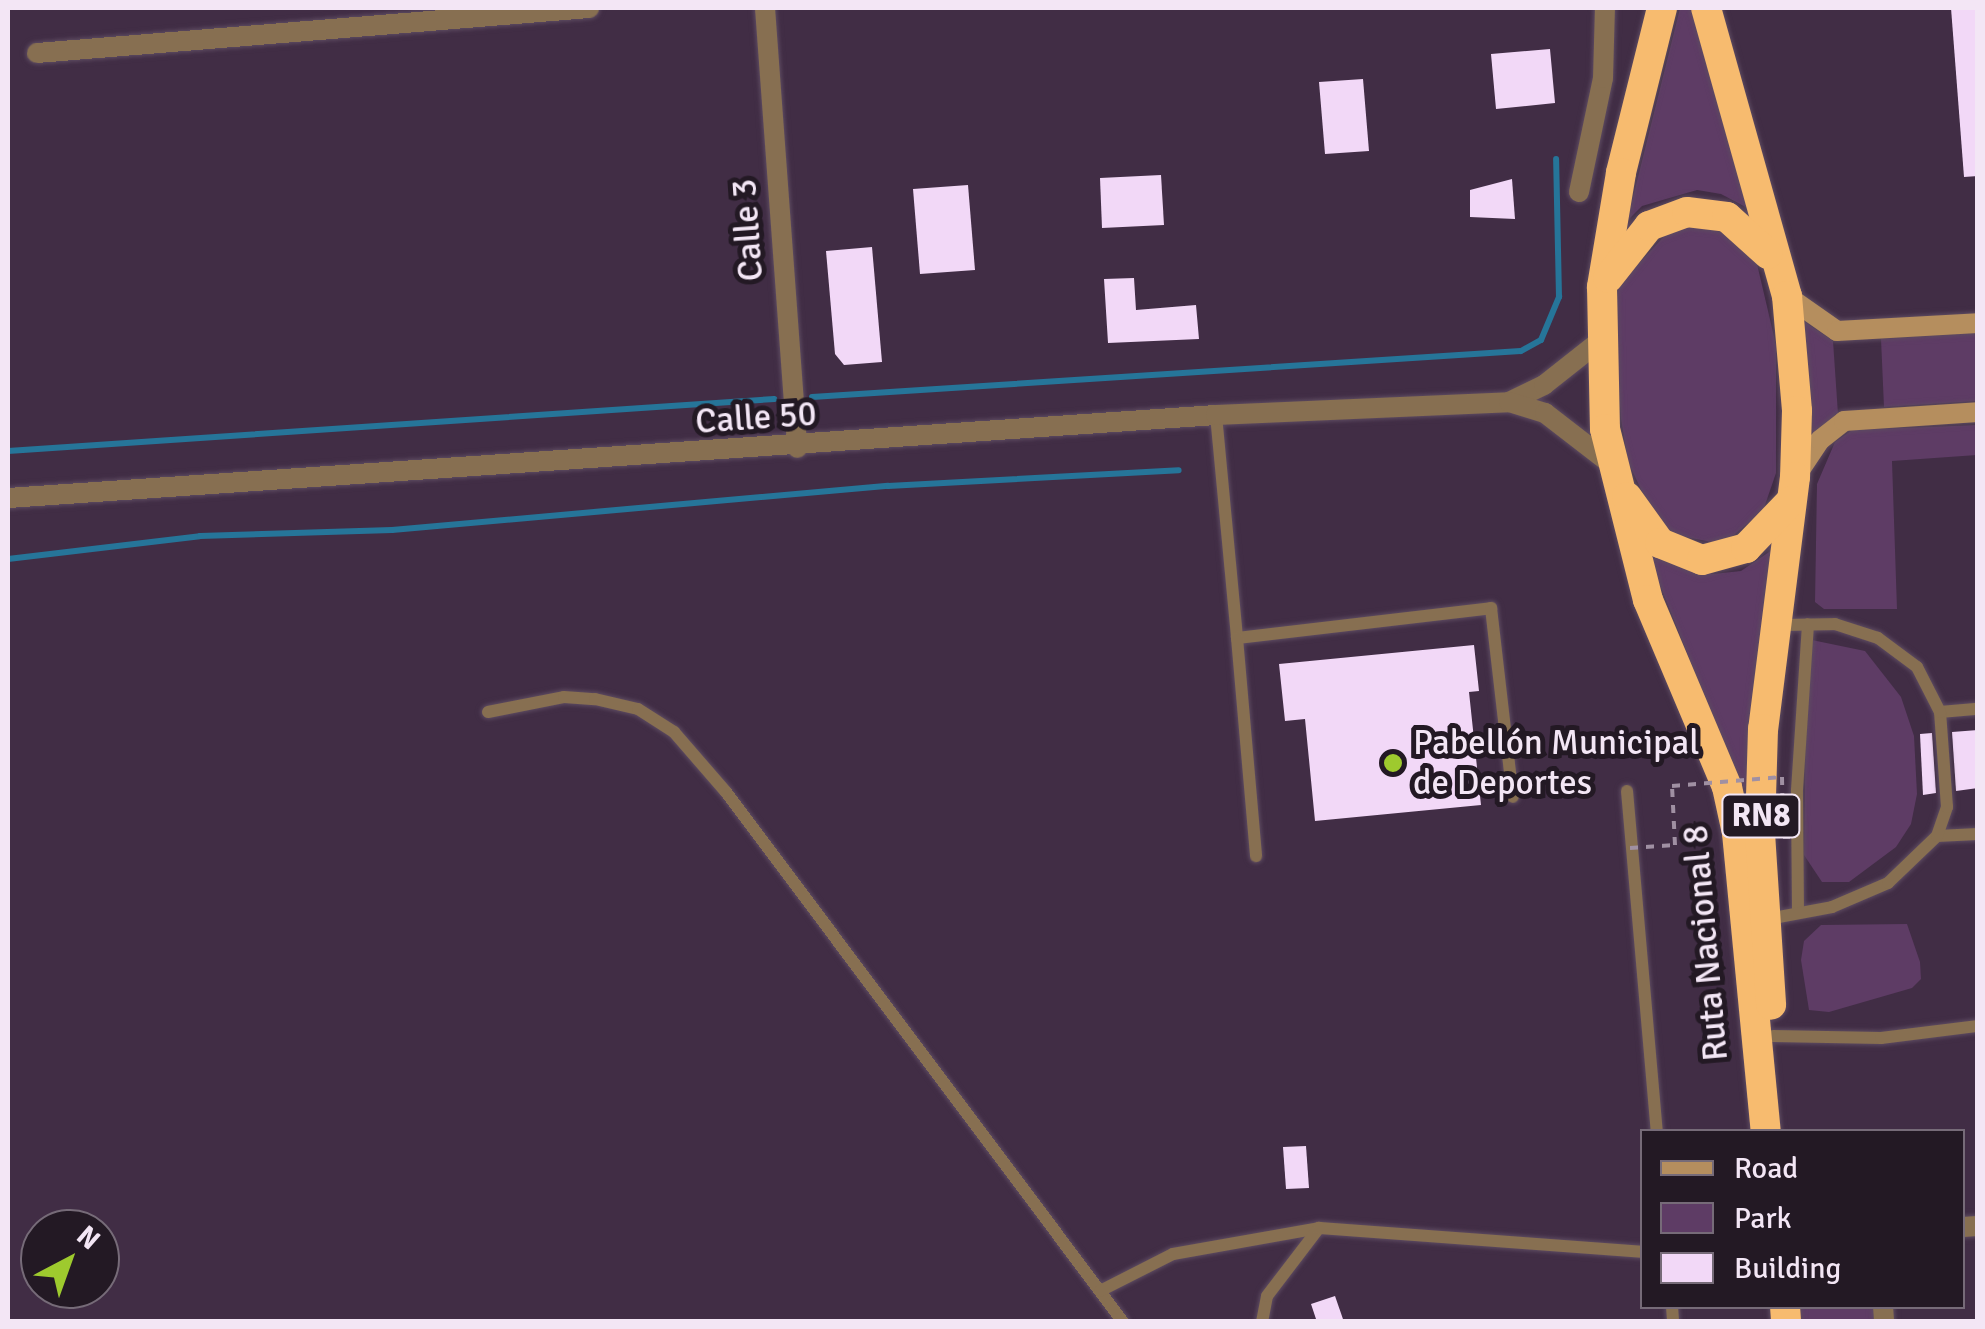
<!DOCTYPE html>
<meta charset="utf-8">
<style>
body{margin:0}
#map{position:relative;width:1985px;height:1329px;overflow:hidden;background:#412d45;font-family:Signika,sans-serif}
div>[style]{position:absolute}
.green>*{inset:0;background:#5e3c65}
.stream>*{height:6px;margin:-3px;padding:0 3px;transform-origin:3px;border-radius:3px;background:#267599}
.building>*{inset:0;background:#f2d8f7}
.roads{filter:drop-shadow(0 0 2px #5d4b61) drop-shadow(0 0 2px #5d4b61)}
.lane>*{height:12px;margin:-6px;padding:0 6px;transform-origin:6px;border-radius:6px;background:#876f51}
.street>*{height:20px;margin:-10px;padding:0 10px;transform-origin:10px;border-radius:10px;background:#876f51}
.secondary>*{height:20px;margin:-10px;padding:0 10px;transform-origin:10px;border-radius:10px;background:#b58e5e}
.highway>*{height:30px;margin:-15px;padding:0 15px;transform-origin:15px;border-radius:15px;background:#f7bb6f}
.path-bridge>*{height:4px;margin-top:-2px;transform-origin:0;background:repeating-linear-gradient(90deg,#a090a3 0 8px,transparent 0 16px)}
.dots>*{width:28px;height:28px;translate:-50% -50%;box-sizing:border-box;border:5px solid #231924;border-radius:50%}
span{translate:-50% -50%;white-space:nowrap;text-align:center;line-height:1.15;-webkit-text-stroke:10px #231924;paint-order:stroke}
.shield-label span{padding:2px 8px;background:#231924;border:2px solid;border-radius:8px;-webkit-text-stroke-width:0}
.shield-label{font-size:32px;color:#f3e6f5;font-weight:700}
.street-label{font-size:35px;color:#f3e6f5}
.poi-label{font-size:35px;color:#f3e6f5}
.left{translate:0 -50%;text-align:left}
.frame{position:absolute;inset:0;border:10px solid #f3e6f5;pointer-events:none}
.legend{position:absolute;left:1640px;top:1129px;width:325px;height:180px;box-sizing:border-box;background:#231924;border:2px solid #766b78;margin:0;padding:12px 18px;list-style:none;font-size:30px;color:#f3e6f5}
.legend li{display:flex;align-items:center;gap:20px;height:50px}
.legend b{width:50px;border:2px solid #766b78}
.north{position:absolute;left:20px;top:1209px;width:100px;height:100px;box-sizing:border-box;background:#231924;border:2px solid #766b78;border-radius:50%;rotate:41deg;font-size:28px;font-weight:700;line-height:40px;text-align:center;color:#f3e6f5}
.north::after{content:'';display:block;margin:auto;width:35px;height:45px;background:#9eca2e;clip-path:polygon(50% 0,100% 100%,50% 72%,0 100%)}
</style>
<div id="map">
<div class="green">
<div style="clip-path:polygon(1680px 8px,1696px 8px,1755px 212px,1721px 194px,1697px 190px,1642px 206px,1627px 221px)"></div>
<div style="clip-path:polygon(1691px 226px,1726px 233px,1757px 264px,1776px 345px,1776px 473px,1763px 511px,1723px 544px,1674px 535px,1655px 519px,1628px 462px,1621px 419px,1614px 319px,1619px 285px,1668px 232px)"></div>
<div style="clip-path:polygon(1802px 320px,1833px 341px,1838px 414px,1808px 437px)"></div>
<div style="clip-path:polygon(1977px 333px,1977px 401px,1884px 407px,1881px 339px)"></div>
<div style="clip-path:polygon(1977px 425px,1977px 455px,1892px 461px,1897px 609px,1824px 609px,1815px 602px,1817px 484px,1835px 442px,1852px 430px)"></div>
<div style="clip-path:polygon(1778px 546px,1751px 787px,1741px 788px,1648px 555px,1713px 574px,1741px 571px)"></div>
<div style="clip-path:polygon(1807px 639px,1865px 651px,1901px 697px,1914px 736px,1917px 794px,1911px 824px,1896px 847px,1849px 882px,1822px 882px,1804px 855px)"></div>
<div style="clip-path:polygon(1907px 924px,1920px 962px,1921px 979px,1912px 988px,1829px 1012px,1809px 1010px,1801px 960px,1804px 941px,1821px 925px)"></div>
<div style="clip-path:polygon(1797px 1307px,1883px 1307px,1884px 1321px,1798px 1321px)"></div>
</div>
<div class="stream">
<div style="left:812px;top:397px;width:710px;rotate:-3.71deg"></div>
<div style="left:1521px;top:351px;width:23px;rotate:-29deg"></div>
<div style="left:1541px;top:340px;width:47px;rotate:-67.3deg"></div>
<div style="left:1559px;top:297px;width:138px;rotate:-91.2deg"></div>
<div style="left:8px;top:451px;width:768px;rotate:-3.88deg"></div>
<div style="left:8px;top:559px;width:193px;rotate:-6.8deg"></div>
<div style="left:200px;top:536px;width:192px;rotate:-1.8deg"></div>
<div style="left:392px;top:530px;width:498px;rotate:-5.1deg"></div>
<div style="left:888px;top:486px;width:291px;rotate:-3.1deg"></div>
</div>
<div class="building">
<div style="clip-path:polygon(1951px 8px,1978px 8px,1978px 176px,1964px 177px)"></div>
<div style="clip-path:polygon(1550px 49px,1555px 103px,1496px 109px,1491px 54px)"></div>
<div style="clip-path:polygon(1363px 79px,1369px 151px,1325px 154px,1319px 82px)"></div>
<div style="clip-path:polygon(1161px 175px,1164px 225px,1102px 228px,1100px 178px)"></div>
<div style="clip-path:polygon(1512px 179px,1515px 219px,1470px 217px,1470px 190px)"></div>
<div style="clip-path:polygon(968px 185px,975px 270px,920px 274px,913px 189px)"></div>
<div style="clip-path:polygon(872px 247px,882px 362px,844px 365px,835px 354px,826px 251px)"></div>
<div style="clip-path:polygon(1134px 278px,1136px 310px,1196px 305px,1199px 339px,1108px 343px,1104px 279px)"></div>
<div style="clip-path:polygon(1474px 645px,1479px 691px,1469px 692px,1481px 805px,1315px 821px,1305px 719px,1285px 721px,1279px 664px)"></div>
<div style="clip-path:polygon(1978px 730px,1978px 788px,1956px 791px,1952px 732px)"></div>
<div style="clip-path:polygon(1932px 733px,1936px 793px,1923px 795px,1920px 734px)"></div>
<div style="clip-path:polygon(1306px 1146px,1309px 1188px,1286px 1189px,1283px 1147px)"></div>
<div style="clip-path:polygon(1335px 1296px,1344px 1322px,1317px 1322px,1311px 1304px)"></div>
</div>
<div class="roads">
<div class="lane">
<div style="left:1216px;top:415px;width:224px;rotate:84.6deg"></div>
<div style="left:1237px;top:638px;width:256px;rotate:-6.7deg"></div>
<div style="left:1491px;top:608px;width:190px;rotate:83.4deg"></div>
<div style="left:1237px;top:638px;width:219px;rotate:85deg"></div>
<div style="left:488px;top:712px;width:77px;rotate:-11.2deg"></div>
<div style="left:564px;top:697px;width:31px;rotate:4deg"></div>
<div style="left:595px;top:699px;width:44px;rotate:13.1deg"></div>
<div style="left:638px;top:709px;width:43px;rotate:32.6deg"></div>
<div style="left:674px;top:732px;width:79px;rotate:49.1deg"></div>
<div style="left:726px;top:792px;width:662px;rotate:53.16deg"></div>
<div style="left:1940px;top:712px;width:38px;rotate:-5deg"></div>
<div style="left:1627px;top:791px;width:342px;rotate:85deg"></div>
<div style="left:1937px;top:836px;width:41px;rotate:-2.8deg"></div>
<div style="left:1798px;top:912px;width:122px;rotate:-90.5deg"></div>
<div style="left:1797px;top:790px;width:166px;rotate:-86.2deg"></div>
<div style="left:1768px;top:919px;width:65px;rotate:-10.6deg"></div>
<div style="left:1832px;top:907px;width:61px;rotate:-23.2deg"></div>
<div style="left:1888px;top:883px;width:68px;rotate:-43.8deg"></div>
<div style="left:1937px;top:836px;width:31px;rotate:-71deg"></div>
<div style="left:1947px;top:807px;width:95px;rotate:-94.2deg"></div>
<div style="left:1940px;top:712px;width:51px;rotate:-117.1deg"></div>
<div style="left:1917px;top:667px;width:49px;rotate:-143.4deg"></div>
<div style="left:1878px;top:638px;width:45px;rotate:-162deg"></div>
<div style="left:1835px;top:624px;width:60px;rotate:179deg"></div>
<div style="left:1773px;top:1036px;width:108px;rotate:1.1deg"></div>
<div style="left:1881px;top:1038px;width:98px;rotate:-7.1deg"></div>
<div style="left:1100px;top:1291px;width:82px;rotate:-26.9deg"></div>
<div style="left:1173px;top:1254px;width:148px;rotate:-10.1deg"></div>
<div style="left:1672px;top:1306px;width:16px;rotate:86deg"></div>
<div style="left:1262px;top:1322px;width:26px;rotate:-79deg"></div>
<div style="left:1267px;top:1296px;width:86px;rotate:-52.6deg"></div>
<div style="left:1319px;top:1228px;width:324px;rotate:4.2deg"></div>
</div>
<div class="street">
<div style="left:765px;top:8px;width:441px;rotate:85.8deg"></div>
<div style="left:37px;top:53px;width:554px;rotate:-4.66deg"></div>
<div style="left:1579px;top:192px;width:116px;rotate:-78.1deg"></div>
<div style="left:1603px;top:78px;width:70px;rotate:-88.4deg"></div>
<div style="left:1509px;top:402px;width:39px;rotate:-26deg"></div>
<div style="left:1544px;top:385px;width:73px;rotate:-38.3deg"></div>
<div style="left:8px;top:498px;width:1211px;rotate:-3.93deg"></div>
<div style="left:1216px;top:415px;width:293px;rotate:-2.5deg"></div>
<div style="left:1509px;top:402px;width:38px;rotate:17deg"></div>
<div style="left:1545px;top:413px;width:83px;rotate:37.7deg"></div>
<div style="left:1962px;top:1227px;width:16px;rotate:-4deg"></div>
<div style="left:1883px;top:1306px;width:16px;rotate:86deg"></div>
</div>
<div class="secondary">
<div style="left:1787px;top:296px;width:61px;rotate:35deg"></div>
<div style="left:1837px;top:331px;width:141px;rotate:-3.2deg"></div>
<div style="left:1796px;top:476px;width:43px;rotate:-56.3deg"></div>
<div style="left:1820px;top:440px;width:31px;rotate:-38deg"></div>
<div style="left:1844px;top:421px;width:134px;rotate:-3.8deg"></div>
</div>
<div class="highway">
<div style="left:1662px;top:8px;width:170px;rotate:104deg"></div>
<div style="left:1621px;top:173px;width:116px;rotate:99.5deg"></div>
<div style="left:1602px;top:287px;width:142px;rotate:88.8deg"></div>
<div style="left:1605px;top:429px;width:176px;rotate:75.9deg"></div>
<div style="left:1648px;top:600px;width:203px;rotate:67.1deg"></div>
<div style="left:1727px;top:787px;width:47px;rotate:77.7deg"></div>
<div style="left:1737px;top:833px;width:300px;rotate:84.5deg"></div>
<div style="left:1706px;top:8px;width:299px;rotate:74.3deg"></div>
<div style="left:1787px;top:296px;width:115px;rotate:85deg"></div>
<div style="left:1797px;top:411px;width:66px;rotate:91.7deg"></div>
<div style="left:1795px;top:477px;width:254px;rotate:97.2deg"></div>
<div style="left:1763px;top:729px;width:104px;rotate:91.7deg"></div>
<div style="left:1760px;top:833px;width:172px;rotate:86.3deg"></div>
<div style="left:1608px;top:278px;width:66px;rotate:-51.7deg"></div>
<div style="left:1649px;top:226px;width:40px;rotate:-20.2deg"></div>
<div style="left:1687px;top:212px;width:40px;rotate:7.1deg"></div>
<div style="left:1727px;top:217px;width:55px;rotate:42.1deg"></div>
<div style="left:1627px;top:497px;width:57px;rotate:54.3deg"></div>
<div style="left:1660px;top:543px;width:45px;rotate:22deg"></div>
<div style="left:1702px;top:560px;width:46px;rotate:-15.3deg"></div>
<div style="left:1746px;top:548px;width:65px;rotate:-46.2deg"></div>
<div style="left:1785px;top:1306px;width:16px;rotate:86deg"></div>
</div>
</div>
<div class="path-bridge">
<div style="left:1630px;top:848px;width:45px;rotate:-3.8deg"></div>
<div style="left:1675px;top:845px;width:59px;rotate:-92.9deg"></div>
<div style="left:1672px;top:786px;width:110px;rotate:-4.7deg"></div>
<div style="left:1782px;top:777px;width:60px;rotate:89deg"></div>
<div style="left:1783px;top:837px;width:7px"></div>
<div style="left:1790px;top:837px;width:46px;rotate:-91.2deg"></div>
</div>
<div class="dots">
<div style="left:1393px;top:763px;background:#9eca2e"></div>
</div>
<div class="shield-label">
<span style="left:1761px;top:816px">RN8</span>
</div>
<div class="street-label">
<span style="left:748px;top:230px;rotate:-94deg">Calle 3</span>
<span style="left:756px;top:418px;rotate:-4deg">Calle 50</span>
<span style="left:1706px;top:943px;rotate:-95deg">Ruta Nacional 8</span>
</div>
<div class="poi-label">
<span class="left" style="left:1413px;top:763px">Pabellón Municipal<br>de Deportes</span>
</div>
<div class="frame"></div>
<ul class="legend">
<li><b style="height:12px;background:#b58e5e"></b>Road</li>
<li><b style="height:28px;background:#5e3c65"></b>Park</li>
<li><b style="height:28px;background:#f2d8f7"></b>Building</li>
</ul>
<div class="north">N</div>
</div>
